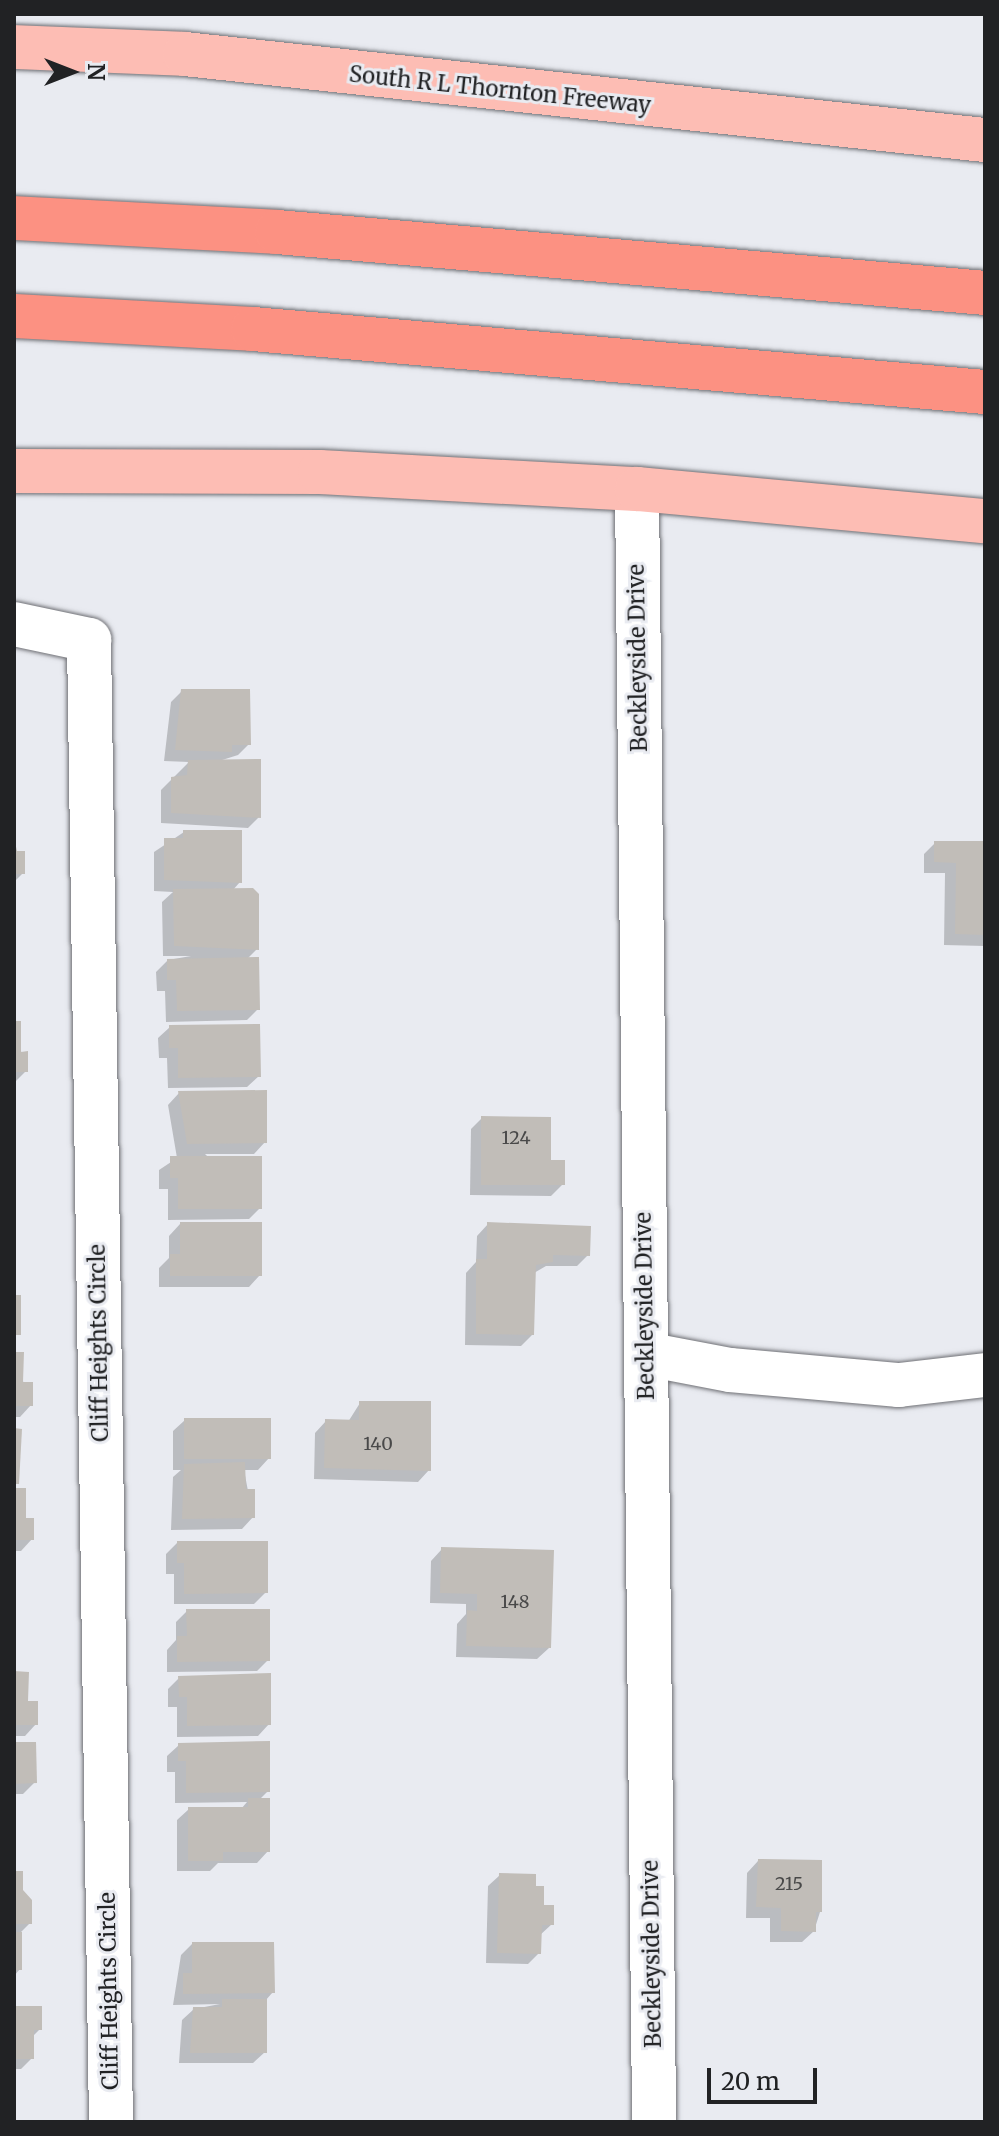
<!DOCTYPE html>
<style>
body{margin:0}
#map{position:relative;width:999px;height:2136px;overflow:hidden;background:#e9ebf1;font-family:Merriweather,serif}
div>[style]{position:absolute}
.shadow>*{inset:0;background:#0003}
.building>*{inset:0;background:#c1bdb8}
.roads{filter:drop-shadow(0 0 2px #6f7075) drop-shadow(0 0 2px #6f7075)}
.minor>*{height:44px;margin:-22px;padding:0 22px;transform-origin:22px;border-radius:22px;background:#fff}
.major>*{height:44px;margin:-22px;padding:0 22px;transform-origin:22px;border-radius:22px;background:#fdbdb4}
.highway>*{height:44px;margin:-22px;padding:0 22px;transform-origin:22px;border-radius:22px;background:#fc9182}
span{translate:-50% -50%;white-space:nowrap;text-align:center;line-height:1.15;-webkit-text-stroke:6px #e9ebf1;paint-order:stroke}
.number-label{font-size:18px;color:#494949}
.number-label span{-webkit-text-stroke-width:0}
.street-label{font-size:22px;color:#212224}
.frame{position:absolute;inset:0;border:16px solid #212224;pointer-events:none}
.north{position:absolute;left:32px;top:32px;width:80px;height:80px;-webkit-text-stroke:6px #e9ebf1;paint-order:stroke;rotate:90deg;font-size:22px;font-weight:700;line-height:32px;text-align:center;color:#212224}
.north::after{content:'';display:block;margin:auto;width:28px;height:36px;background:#212224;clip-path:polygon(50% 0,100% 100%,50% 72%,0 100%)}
.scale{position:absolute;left:707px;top:2068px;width:110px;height:36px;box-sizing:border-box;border:4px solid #212224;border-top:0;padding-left:10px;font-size:24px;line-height:28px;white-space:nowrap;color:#212224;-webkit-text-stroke:6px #e9ebf1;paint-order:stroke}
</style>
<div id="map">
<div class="shadow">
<div style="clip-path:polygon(182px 691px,249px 744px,238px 755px,219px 761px,259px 817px,248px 828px,161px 823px,161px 790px,189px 762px,164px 761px,171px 702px)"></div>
<div style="clip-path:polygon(14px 821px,15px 853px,23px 873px,14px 882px)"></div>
<div style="clip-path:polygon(184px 832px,240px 882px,232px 891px,257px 949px,247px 959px,258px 1009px,247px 1020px,166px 1022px,165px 991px,157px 991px,156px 972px,168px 960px,191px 956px,163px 956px,162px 902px,173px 892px,154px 891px,154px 852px)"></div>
<div style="clip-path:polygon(935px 843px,985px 843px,985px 946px,944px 945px,945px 873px,924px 873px,924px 854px)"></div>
<div style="clip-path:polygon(14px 1023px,26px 1071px,14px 1083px)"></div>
<div style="clip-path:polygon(170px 1027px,259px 1076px,247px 1087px,168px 1088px,167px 1058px,159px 1058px,158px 1038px)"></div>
<div style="clip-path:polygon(179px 1093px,265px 1142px,254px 1154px,205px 1154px,260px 1208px,249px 1219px,168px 1220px,168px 1189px,159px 1189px,159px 1170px,177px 1158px,168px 1105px)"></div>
<div style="clip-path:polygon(482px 1118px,549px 1162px,563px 1184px,551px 1196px,470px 1195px,471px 1129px)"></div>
<div style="clip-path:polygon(180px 1224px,260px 1275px,249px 1287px,159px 1287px,159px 1268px,169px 1258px,169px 1236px)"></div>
<div style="clip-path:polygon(488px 1224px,588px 1255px,577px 1266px,546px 1266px,534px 1273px,532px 1335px,521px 1346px,465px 1345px,466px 1273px,476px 1262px,477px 1236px)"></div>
<div style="clip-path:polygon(14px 1354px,31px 1405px,20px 1417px,14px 1417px)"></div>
<div style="clip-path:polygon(360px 1403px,429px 1470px,418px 1482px,314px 1479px,315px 1433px,326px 1421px,348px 1422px)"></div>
<div style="clip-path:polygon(185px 1420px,269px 1458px,258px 1470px,244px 1470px,253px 1517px,242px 1529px,171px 1530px,173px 1477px,181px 1470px,173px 1470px,173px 1431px)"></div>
<div style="clip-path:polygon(14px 1490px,32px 1539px,21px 1551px,14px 1551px)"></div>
<div style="clip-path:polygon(177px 1543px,266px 1592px,254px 1604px,174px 1604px,174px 1574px,166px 1574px,166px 1554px)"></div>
<div style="clip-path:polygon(442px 1549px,549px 1648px,537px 1659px,456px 1657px,457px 1624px,466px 1614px,466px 1604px,430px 1603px,431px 1561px)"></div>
<div style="clip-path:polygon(187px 1611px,268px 1660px,257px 1671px,167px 1672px,167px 1650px,176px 1640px,176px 1622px)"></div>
<div style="clip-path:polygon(14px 1673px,36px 1724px,25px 1736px,14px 1736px)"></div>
<div style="clip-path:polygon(179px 1678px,269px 1724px,258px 1736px,177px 1737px,177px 1707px,168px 1707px,168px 1689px)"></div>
<div style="clip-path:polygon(14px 1743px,35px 1782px,23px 1794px,14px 1794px)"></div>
<div style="clip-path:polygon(179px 1745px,268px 1791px,259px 1800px,268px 1851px,257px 1863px,218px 1863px,210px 1871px,177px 1871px,177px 1820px,189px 1809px,241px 1809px,247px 1802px,175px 1803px,175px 1772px,167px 1772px,167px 1756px)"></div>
<div style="clip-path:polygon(758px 1861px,820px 1912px,814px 1931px,802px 1942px,770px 1942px,770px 1918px,746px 1918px,747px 1873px)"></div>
<div style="clip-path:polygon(14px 1873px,30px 1923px,20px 1933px,20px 1969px,14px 1976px)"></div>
<div style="clip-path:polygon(500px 1875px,534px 1888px,552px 1924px,539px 1936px,539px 1953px,528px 1964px,486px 1963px,488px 1886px)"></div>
<div style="clip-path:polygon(192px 1944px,273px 1992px,265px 2001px,265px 2052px,253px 2063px,179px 2063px,182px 2020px,194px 2009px,220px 2004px,173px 2005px,181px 1955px)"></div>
<div style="clip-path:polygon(14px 2008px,40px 2029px,32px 2037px,32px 2058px,21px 2069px,14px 2069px)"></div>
</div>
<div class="building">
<div style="clip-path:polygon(181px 689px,250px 689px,251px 745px,232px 745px,232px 752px,175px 750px)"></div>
<div style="clip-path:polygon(261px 759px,261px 818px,171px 813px,171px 777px,187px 775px,188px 760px)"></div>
<div style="clip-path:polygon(183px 830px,242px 830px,242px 883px,164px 880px,164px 838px,183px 838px)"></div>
<div style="clip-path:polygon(14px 838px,17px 851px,25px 851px,25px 874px,14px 874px)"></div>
<div style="clip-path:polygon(934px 841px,985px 841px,985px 935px,955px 934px,956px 863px,934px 862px)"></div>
<div style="clip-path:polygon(253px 888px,259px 894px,259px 950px,174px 946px,173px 889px)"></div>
<div style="clip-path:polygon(259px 957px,260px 1010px,177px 1011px,176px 980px,167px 980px,167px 959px)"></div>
<div style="clip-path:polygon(14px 1021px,21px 1021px,21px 1052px,28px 1051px,28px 1072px,14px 1072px)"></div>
<div style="clip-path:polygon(260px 1024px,261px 1077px,178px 1078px,178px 1048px,169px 1048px,169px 1025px)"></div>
<div style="clip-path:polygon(267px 1090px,267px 1143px,187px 1144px,178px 1091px)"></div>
<div style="clip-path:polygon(481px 1116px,551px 1117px,551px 1160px,565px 1160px,565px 1185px,481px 1185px)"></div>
<div style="clip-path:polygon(170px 1156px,262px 1156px,262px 1209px,178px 1209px,178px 1178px,170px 1178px)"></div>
<div style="clip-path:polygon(180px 1222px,262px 1222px,262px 1276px,170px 1276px,170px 1254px,180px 1254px)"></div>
<div style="clip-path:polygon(487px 1222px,591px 1226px,590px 1256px,553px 1255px,553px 1262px,536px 1265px,534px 1335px,476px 1334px,476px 1259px,487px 1259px)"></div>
<div style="clip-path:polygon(14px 1295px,21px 1295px,21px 1335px,14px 1335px)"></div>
<div style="clip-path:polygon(14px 1352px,24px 1352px,23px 1382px,33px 1382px,33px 1406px,14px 1406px)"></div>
<div style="clip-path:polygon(359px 1401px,431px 1401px,431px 1471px,324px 1468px,325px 1419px,359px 1420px)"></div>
<div style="clip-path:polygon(184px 1418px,271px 1418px,271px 1459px,184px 1459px)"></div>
<div style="clip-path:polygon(14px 1428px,22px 1429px,19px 1484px,14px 1484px)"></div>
<div style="clip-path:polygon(245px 1462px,246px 1489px,255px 1489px,255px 1518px,182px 1519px,184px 1464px)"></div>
<div style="clip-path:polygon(14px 1488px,26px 1488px,26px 1518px,34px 1518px,34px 1540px,14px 1540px)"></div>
<div style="clip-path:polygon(177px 1541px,268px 1541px,268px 1593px,184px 1594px,184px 1563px,177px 1563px)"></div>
<div style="clip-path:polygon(441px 1547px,554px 1550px,551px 1648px,466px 1646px,467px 1610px,477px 1611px,477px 1594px,440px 1593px)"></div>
<div style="clip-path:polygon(186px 1609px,270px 1609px,270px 1661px,177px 1662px,177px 1636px,187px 1636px)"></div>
<div style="clip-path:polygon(14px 1671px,29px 1672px,28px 1701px,38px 1701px,38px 1725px,14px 1725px)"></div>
<div style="clip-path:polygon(271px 1673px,271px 1725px,187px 1726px,187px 1697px,179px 1697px,178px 1676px)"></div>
<div style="clip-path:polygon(270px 1741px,270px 1792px,186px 1793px,186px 1761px,178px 1761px,178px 1743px)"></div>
<div style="clip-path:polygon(14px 1742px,36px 1742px,37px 1783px,14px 1784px)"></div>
<div style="clip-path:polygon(248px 1798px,270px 1798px,270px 1852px,223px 1852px,223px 1861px,188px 1861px,188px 1807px,248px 1807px)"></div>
<div style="clip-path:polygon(758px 1859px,822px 1860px,822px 1912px,816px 1912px,816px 1932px,781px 1931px,781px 1908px,756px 1907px)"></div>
<div style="clip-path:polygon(14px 1871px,23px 1871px,23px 1890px,32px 1900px,32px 1924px,14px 1924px)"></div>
<div style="clip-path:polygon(499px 1873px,536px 1874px,536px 1886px,544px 1886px,544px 1905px,554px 1905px,554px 1925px,542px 1925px,541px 1954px,497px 1953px)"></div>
<div style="clip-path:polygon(14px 1932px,22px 1932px,22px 1970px,14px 1970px)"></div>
<div style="clip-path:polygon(192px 1942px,274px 1942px,275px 1993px,183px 1994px,183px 1973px,192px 1973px)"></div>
<div style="clip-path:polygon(222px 1999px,267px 1999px,267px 2053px,190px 2053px,193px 2007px,222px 2007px)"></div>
<div style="clip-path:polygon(14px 2006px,42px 2006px,42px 2030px,34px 2030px,34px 2059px,14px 2059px)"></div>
</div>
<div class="roads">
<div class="minor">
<div style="left:637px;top:489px;width:1633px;rotate:89.4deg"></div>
<div style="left:14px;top:624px;width:77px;rotate:12deg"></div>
<div style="left:89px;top:640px;width:1482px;rotate:89.15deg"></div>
<div style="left:646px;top:1354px;width:86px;rotate:10.8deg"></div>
<div style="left:730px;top:1370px;width:170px;rotate:5.1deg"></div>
<div style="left:899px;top:1385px;width:87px;rotate:-6.6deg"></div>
</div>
<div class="major">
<div style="left:14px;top:47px;width:171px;rotate:2.3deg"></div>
<div style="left:185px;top:54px;width:805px;rotate:6.14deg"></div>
<div style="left:14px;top:471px;width:306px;rotate:0.2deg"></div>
<div style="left:320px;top:472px;width:317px;rotate:3.1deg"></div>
<div style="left:637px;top:489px;width:349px;rotate:5.3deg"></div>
</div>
<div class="highway">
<div style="left:14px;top:218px;width:263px;rotate:3deg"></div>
<div style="left:277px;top:232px;width:711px;rotate:4.92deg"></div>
<div style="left:14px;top:316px;width:239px;rotate:3.1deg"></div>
<div style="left:253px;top:329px;width:735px;rotate:4.92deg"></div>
</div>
</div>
<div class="number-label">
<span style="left:516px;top:1138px">124</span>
<span style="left:378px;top:1444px">140</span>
<span style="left:515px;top:1602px">148</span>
<span style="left:789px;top:1884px">215</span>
</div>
<div class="street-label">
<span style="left:500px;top:90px;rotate:6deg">South R L Thornton Freeway</span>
<span style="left:638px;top:658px;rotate:-91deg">Beckleyside Drive</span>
<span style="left:645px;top:1306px;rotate:-91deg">Beckleyside Drive</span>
<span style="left:99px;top:1343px;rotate:-91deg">Cliff Heights Circle</span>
<span style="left:652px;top:1954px;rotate:-91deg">Beckleyside Drive</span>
<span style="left:109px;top:1991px;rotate:-91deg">Cliff Heights Circle</span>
</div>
<div class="frame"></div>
<div class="north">N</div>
<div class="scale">20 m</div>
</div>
